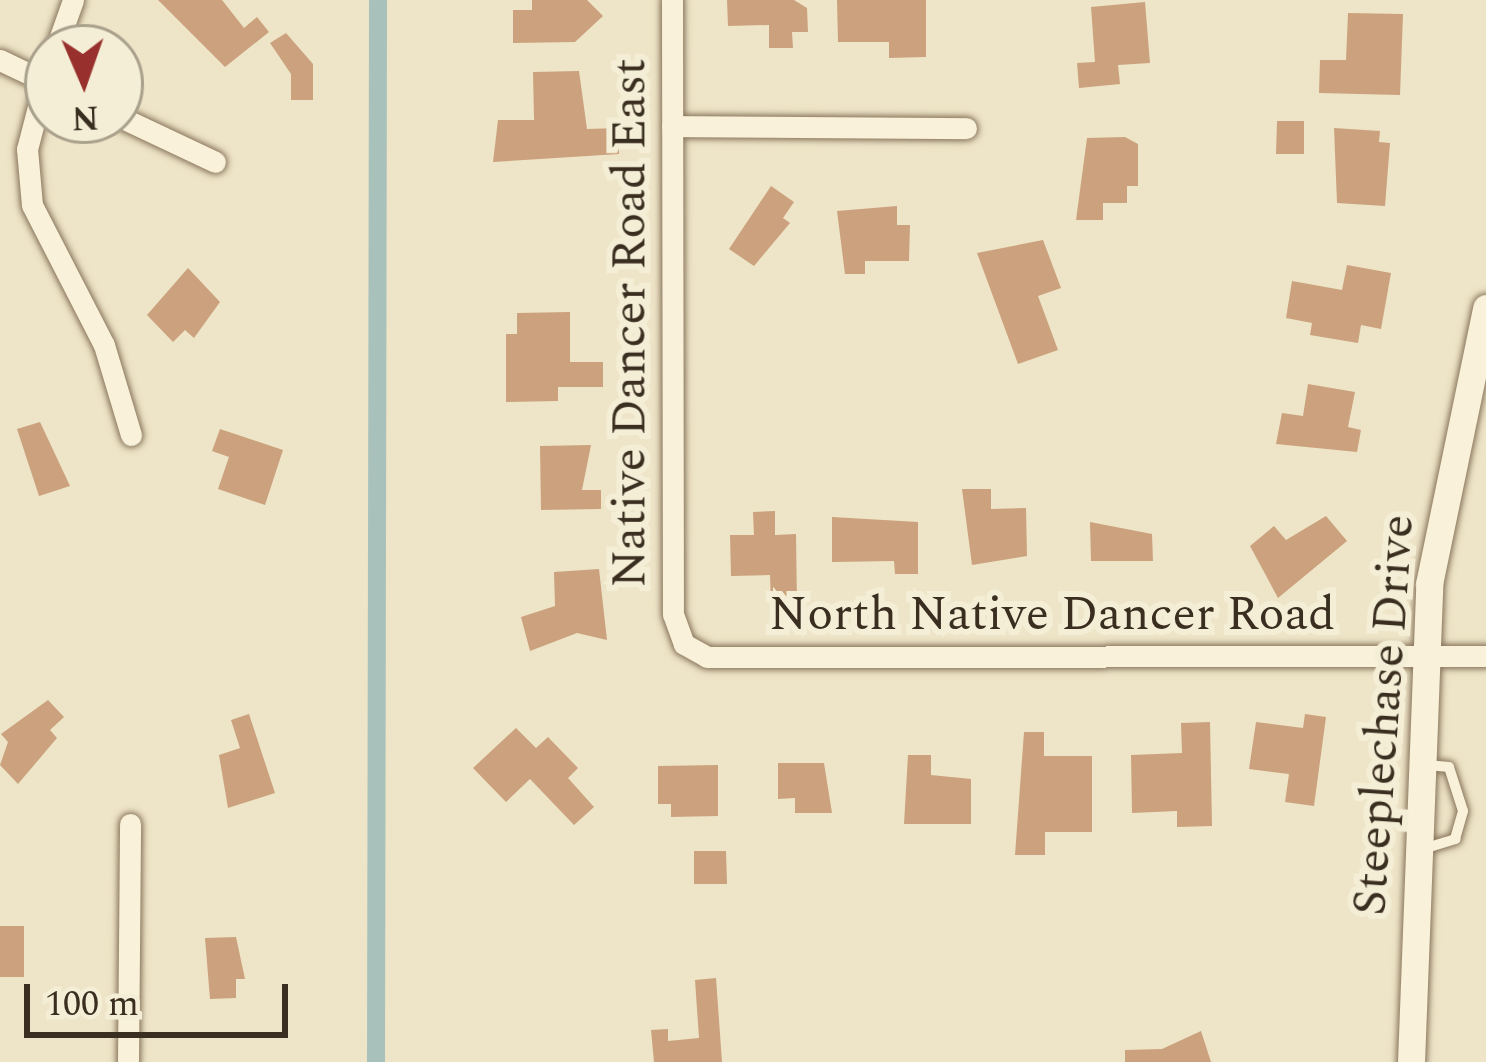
<!DOCTYPE html>
<style>
body{margin:0}
#map{position:relative;width:1486px;height:1062px;overflow:hidden;background:#eee4c7;font-family:Spectral,serif}
div>[style]{position:absolute}
.canal>*{height:18px;margin:-9px;padding:0 9px;transform-origin:9px;border-radius:9px;background:#a8c2bb}
.building>*{inset:0;background:#cba27d}
.roads{filter:drop-shadow(0 0 3px #89765c) drop-shadow(0 0 3px #89765c)}
.lane>*{height:10px;margin:-5px;padding:0 5px;transform-origin:5px;border-radius:5px;background:#f9f1da}
.street>*{height:21px;margin:-10.5px;padding:0 10.5px;transform-origin:10.5px;border-radius:10.5px;background:#f9f1da}
.secondary>*{height:27px;margin:-13.5px;padding:0 13.5px;transform-origin:13.5px;border-radius:13.5px;background:#f9f1da}
span{translate:-50% -50%;white-space:nowrap;text-align:center;line-height:1.15;-webkit-text-stroke:12px #f5eed6;paint-order:stroke}
.street-label{font-size:48px;color:#3a2e20}
.north{position:absolute;left:24px;top:24px;width:120px;height:120px;box-sizing:border-box;background:#f5eed6;border:3px solid #aaa18d;border-radius:50%;rotate:178deg;font-size:33px;font-weight:700;line-height:48px;text-align:center;color:#3a2e20}
.north::after{content:'';display:block;margin:auto;width:42px;height:54px;background:#98312d;clip-path:polygon(50% 0,100% 100%,50% 72%,0 100%)}
.scale{position:absolute;left:24px;top:984px;width:264px;height:54px;box-sizing:border-box;border:6px solid #3a2e20;border-top:0;padding-left:15px;font-size:36px;line-height:42px;white-space:nowrap;color:#3a2e20;-webkit-text-stroke:9px #f5eed6;paint-order:stroke}
</style>
<div id="map">
<div class="canal">
<div style="left:376px;top:1062px;width:1062px;rotate:-89.89deg"></div>
</div>
<div class="building">
<div style="clip-path:polygon(158px 0,222px 0,244px 28px,257px 17px,269px 32px,225px 67px)"></div>
<div style="clip-path:polygon(532px 0,587px 0,603px 16px,575px 42px,513px 43px,513px 10px,532px 10px)"></div>
<div style="clip-path:polygon(727px 0,794px 0,807px 8px,808px 32px,792px 32px,793px 48px,769px 48px,769px 25px,728px 26px)"></div>
<div style="clip-path:polygon(837px 0,926px 0,926px 57px,889px 58px,889px 42px,838px 42px)"></div>
<div style="clip-path:polygon(1145px 2px,1150px 63px,1118px 65px,1120px 84px,1079px 88px,1077px 63px,1095px 62px,1091px 7px)"></div>
<div style="clip-path:polygon(1348px 13px,1403px 14px,1400px 95px,1319px 93px,1320px 60px,1346px 60px)"></div>
<div style="clip-path:polygon(286px 33px,313px 64px,313px 100px,291px 100px,291px 74px,270px 43px)"></div>
<div style="clip-path:polygon(579px 71px,587px 129px,619px 128px,619px 154px,493px 162px,498px 120px,534px 120px,533px 72px)"></div>
<div style="clip-path:polygon(1277px 121px,1304px 121px,1304px 154px,1276px 154px)"></div>
<div style="clip-path:polygon(1334px 128px,1380px 131px,1379px 142px,1390px 143px,1385px 206px,1337px 203px)"></div>
<div style="clip-path:polygon(1125px 137px,1138px 144px,1138px 186px,1127px 186px,1127px 203px,1103px 203px,1103px 220px,1076px 220px,1087px 138px)"></div>
<div style="clip-path:polygon(771px 186px,794px 202px,783px 218px,790px 223px,754px 266px,729px 249px)"></div>
<div style="clip-path:polygon(897px 206px,897px 225px,910px 225px,909px 261px,865px 261px,865px 274px,845px 274px,837px 211px)"></div>
<div style="clip-path:polygon(1043px 240px,1061px 288px,1038px 296px,1058px 350px,1018px 364px,977px 253px)"></div>
<div style="clip-path:polygon(1347px 265px,1391px 273px,1381px 329px,1361px 325px,1358px 343px,1310px 335px,1312px 323px,1286px 318px,1292px 281px,1342px 290px)"></div>
<div style="clip-path:polygon(188px 268px,220px 302px,194px 338px,185px 330px,173px 342px,147px 315px)"></div>
<div style="clip-path:polygon(570px 312px,570px 362px,603px 362px,603px 387px,558px 387px,558px 401px,506px 402px,506px 334px,517px 334px,517px 313px)"></div>
<div style="clip-path:polygon(1308px 384px,1355px 392px,1348px 427px,1361px 430px,1357px 452px,1276px 444px,1282px 413px,1303px 416px)"></div>
<div style="clip-path:polygon(40px 422px,70px 486px,39px 496px,17px 429px)"></div>
<div style="clip-path:polygon(220px 429px,283px 450px,265px 505px,218px 489px,229px 457px,212px 451px)"></div>
<div style="clip-path:polygon(591px 445px,582px 490px,601px 490px,601px 509px,541px 510px,540px 446px)"></div>
<div style="clip-path:polygon(962px 489px,991px 489px,991px 509px,1026px 508px,1027px 556px,972px 565px)"></div>
<div style="clip-path:polygon(775px 511px,775px 535px,796px 534px,797px 604px,771px 604px,770px 575px,731px 576px,730px 535px,754px 535px,753px 512px)"></div>
<div style="clip-path:polygon(1326px 516px,1347px 541px,1278px 598px,1250px 546px,1274px 526px,1286px 540px)"></div>
<div style="clip-path:polygon(832px 517px,918px 522px,918px 574px,895px 574px,894px 561px,832px 562px)"></div>
<div style="clip-path:polygon(1090px 522px,1152px 534px,1153px 561px,1091px 561px)"></div>
<div style="clip-path:polygon(599px 569px,607px 640px,577px 633px,530px 651px,521px 617px,555px 606px,554px 572px)"></div>
<div style="clip-path:polygon(48px 700px,64px 717px,50px 730px,57px 738px,18px 784px,0 765px,8px 742px,1px 734px)"></div>
<div style="clip-path:polygon(249px 714px,275px 793px,228px 808px,219px 755px,240px 748px,231px 720px)"></div>
<div style="clip-path:polygon(1305px 714px,1326px 717px,1314px 806px,1285px 802px,1289px 774px,1249px 769px,1256px 722px,1303px 728px)"></div>
<div style="clip-path:polygon(1210px 722px,1212px 826px,1177px 827px,1177px 811px,1132px 813px,1131px 755px,1182px 753px,1181px 723px)"></div>
<div style="clip-path:polygon(516px 728px,536px 748px,548px 737px,578px 768px,568px 778px,594px 807px,574px 825px,530px 779px,506px 802px,473px 768px)"></div>
<div style="clip-path:polygon(1024px 732px,1044px 732px,1044px 756px,1092px 756px,1092px 832px,1045px 832px,1045px 855px,1015px 855px)"></div>
<div style="clip-path:polygon(908px 755px,931px 755px,931px 775px,971px 779px,971px 824px,904px 824px)"></div>
<div style="clip-path:polygon(778px 763px,824px 763px,832px 813px,795px 813px,795px 798px,778px 799px)"></div>
<div style="clip-path:polygon(718px 765px,718px 816px,671px 817px,671px 804px,658px 804px,658px 766px)"></div>
<div style="clip-path:polygon(694px 851px,726px 851px,727px 884px,694px 884px)"></div>
<div style="clip-path:polygon(0 926px,24px 926px,24px 977px,0 977px)"></div>
<div style="clip-path:polygon(236px 937px,245px 979px,236px 979px,236px 998px,210px 999px,205px 938px)"></div>
<div style="clip-path:polygon(716px 978px,722px 1062px,654px 1062px,651px 1030px,668px 1029px,668px 1041px,699px 1038px,695px 980px)"></div>
<div style="clip-path:polygon(1201px 1031px,1211px 1062px,1125px 1062px,1125px 1050px,1162px 1049px)"></div>
</div>
<div class="roads">
<div class="lane">
<div style="left:1423px;top:849px;width:34px;rotate:-17deg"></div>
<div style="left:1455px;top:839px;width:29px;rotate:-74deg"></div>
<div style="left:1463px;top:811px;width:46px;rotate:-107.7deg"></div>
<div style="left:1449px;top:767px;width:25px;rotate:-175deg"></div>
</div>
<div class="street">
<div style="left:672px;top:0;width:614px;rotate:89.91deg"></div>
<div style="left:673px;top:614px;width:32px;rotate:70deg"></div>
<div style="left:684px;top:644px;width:26px;rotate:29deg"></div>
<div style="left:707px;top:657px;width:779px;rotate:-0.07deg"></div>
<div style="left:56px;top:48px;width:51px;rotate:-70.5deg"></div>
<div style="left:0;top:60px;width:53px;rotate:25.6deg"></div>
<div style="left:48px;top:68px;width:84px;rotate:104.5deg"></div>
<div style="left:27px;top:149px;width:56px;rotate:84.9deg"></div>
<div style="left:32px;top:205px;width:157px;rotate:62.8deg"></div>
<div style="left:104px;top:345px;width:94px;rotate:73.3deg"></div>
<div style="left:120px;top:117px;width:105px;rotate:25.3deg"></div>
<div style="left:672px;top:126px;width:294px;rotate:0.4deg"></div>
<div style="left:128px;top:1062px;width:238px;rotate:-89.5deg"></div>
</div>
<div class="secondary">
<div style="left:1411px;top:1062px;width:478px;rotate:-87.8deg"></div>
<div style="left:1429px;top:584px;width:282px;rotate:-78.3deg"></div>
</div>
</div>
<div class="street-label">
<span style="left:630px;top:323px;rotate:-90deg">Native Dancer Road East</span>
<span style="left:1052px;top:615px">North Native Dancer Road</span>
<span style="left:1384px;top:715px;rotate:-86deg">Steeplechase Drive</span>
</div>
<div class="north">N</div>
<div class="scale">100 m</div>
</div>
